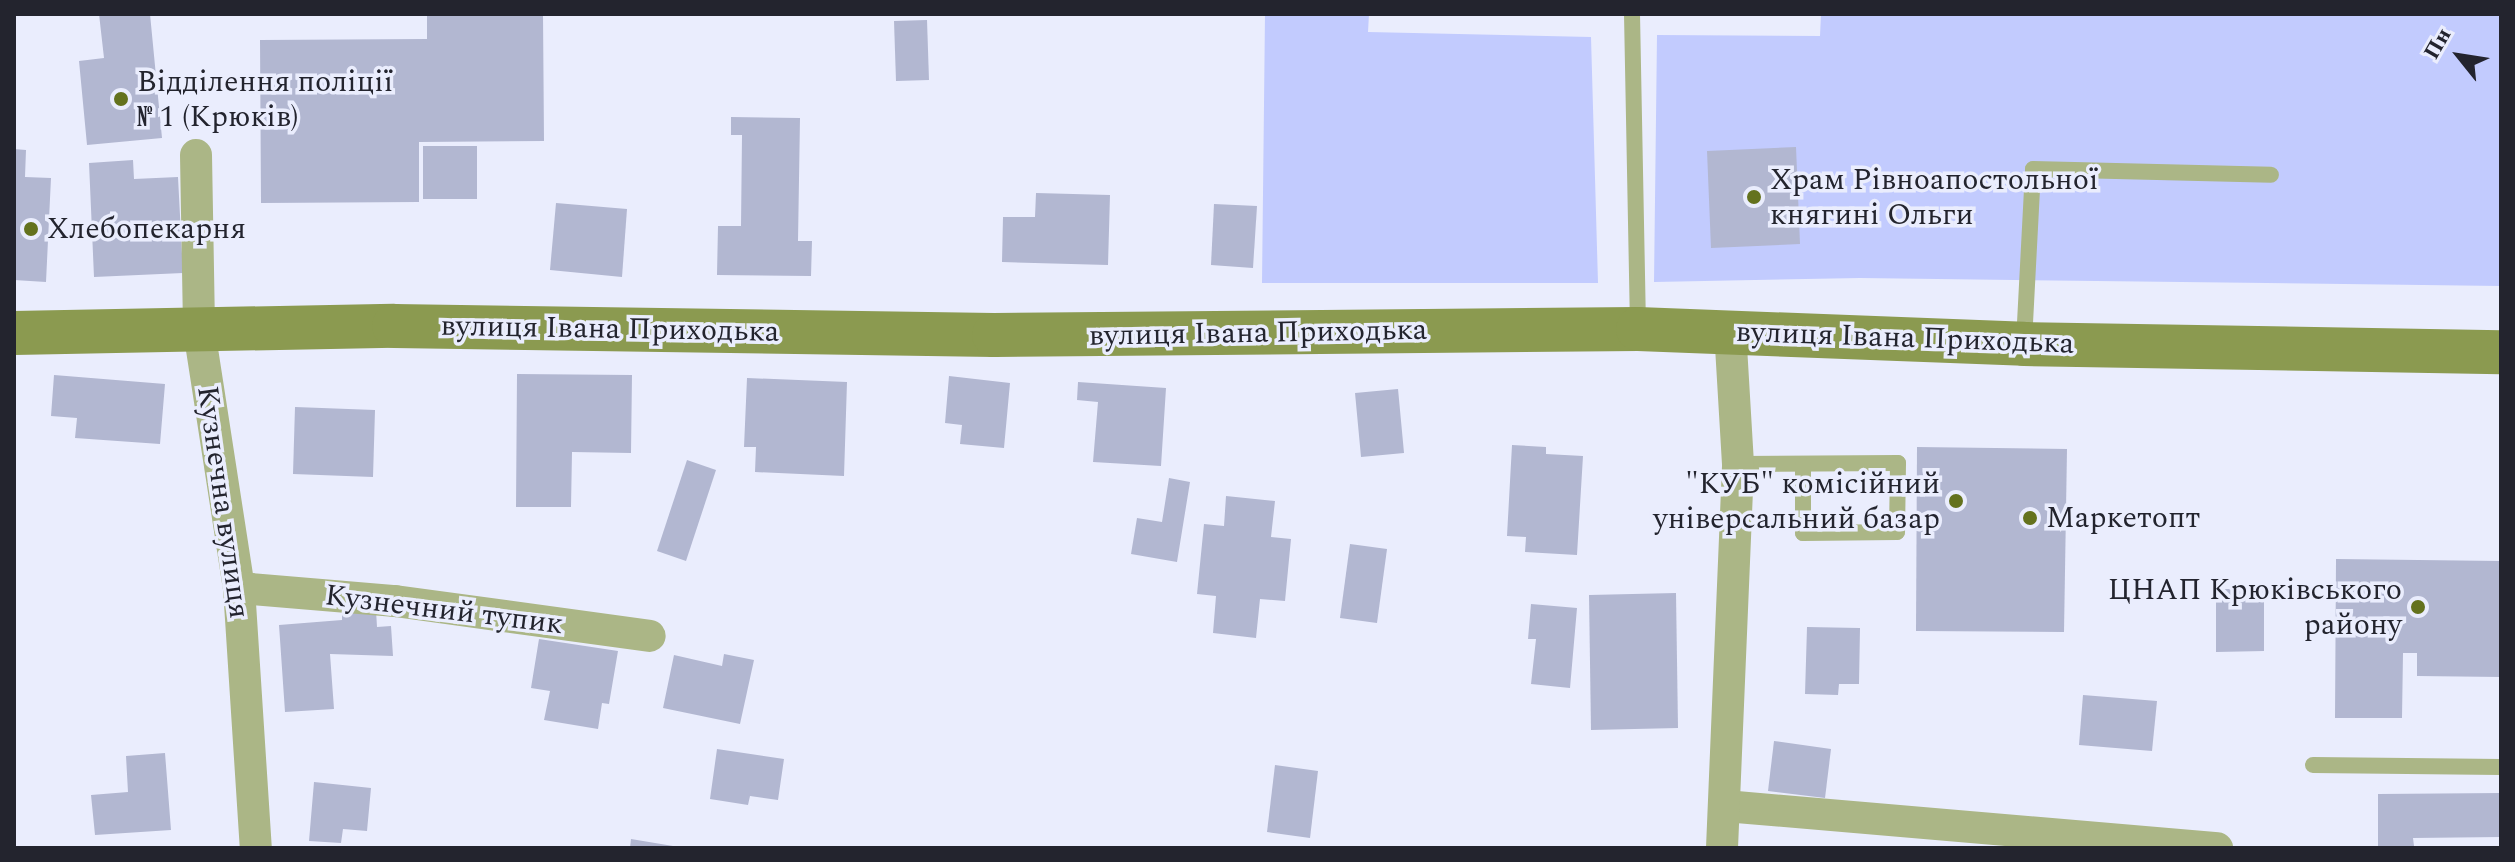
<!DOCTYPE html>
<meta charset="utf-8">
<style>
body{margin:0}
#map{position:relative;width:2515px;height:862px;overflow:hidden;background:#eaedfd;font-family:Spectral,serif}
div>[style]{position:absolute}
.green>*{inset:0;background:#c2cbfe}
.building>*{inset:0;background:#b2b7d1}
.lane>*{height:16px;margin:-8px;padding:0 8px;transform-origin:8px;border-radius:8px;background:#abb686}
.street>*{height:32px;margin:-16px;padding:0 16px;transform-origin:16px;border-radius:16px;background:#abb686}
.secondary>*{height:44px;margin:-22px;padding:0 22px;transform-origin:22px;border-radius:22px;background:#8b9a50}
.dots>*{width:22px;height:22px;translate:-50% -50%;box-sizing:border-box;border:4px solid #eaedfd;border-radius:50%}
span{translate:-50% -50%;white-space:nowrap;text-align:center;line-height:1.15;-webkit-text-stroke:7px #eaedfd;paint-order:stroke}
.poi-label{font-size:30px;color:#23242e}
.left{translate:0 -50%;text-align:left}
.right{translate:-100% -50%;text-align:right}
.street-label{font-size:30px;color:#23242e}
.frame{position:absolute;inset:0;border:16px solid #23242e;pointer-events:none}
.north{position:absolute;left:2419px;top:16px;width:80px;height:80px;-webkit-text-stroke:6px #eaedfd;paint-order:stroke;rotate:300deg;font-size:22px;font-weight:700;line-height:32px;text-align:center;color:#23242e}
.north::after{content:'';display:block;margin:auto;width:28px;height:36px;background:#23242e;clip-path:polygon(50% 0,100% 100%,50% 72%,0 100%)}
</style>
<div id="map">
<div class="green">
<div style="clip-path:polygon(1265px 14px,1369px 14px,1368px 32px,1591px 37px,1598px 283px,1262px 283px)"></div>
<div style="clip-path:polygon(1821px 14px,2501px 14px,2501px 286px,1860px 278px,1654px 282px,1657px 35px,1820px 36px)"></div>
</div>
<div class="building">
<div style="clip-path:polygon(99px 14px,150px 14px,162px 138px,87px 145px,79px 61px,104px 58px)"></div>
<div style="clip-path:polygon(427px 14px,543px 14px,544px 141px,419px 142px,419px 202px,261px 203px,260px 40px,427px 39px)"></div>
<div style="clip-path:polygon(927px 20px,929px 80px,896px 81px,894px 21px)"></div>
<div style="clip-path:polygon(731px 117px,800px 118px,798px 241px,812px 241px,811px 276px,717px 275px,718px 226px,741px 226px,742px 135px,731px 135px)"></div>
<div style="clip-path:polygon(423px 146px,477px 146px,477px 199px,423px 199px)"></div>
<div style="clip-path:polygon(1796px 147px,1800px 244px,1711px 248px,1707px 151px)"></div>
<div style="clip-path:polygon(14px 149px,26px 150px,25px 177px,51px 178px,46px 282px,14px 280px)"></div>
<div style="clip-path:polygon(133px 160px,134px 179px,178px 177px,183px 273px,94px 277px,89px 163px)"></div>
<div style="clip-path:polygon(1036px 193px,1110px 195px,1108px 265px,1002px 262px,1003px 217px,1035px 217px)"></div>
<div style="clip-path:polygon(556px 203px,627px 209px,622px 277px,550px 270px)"></div>
<div style="clip-path:polygon(1214px 204px,1257px 206px,1253px 268px,1211px 265px)"></div>
<div style="clip-path:polygon(517px 374px,632px 375px,631px 453px,572px 452px,571px 507px,516px 507px)"></div>
<div style="clip-path:polygon(54px 375px,165px 384px,160px 444px,75px 438px,77px 418px,51px 416px)"></div>
<div style="clip-path:polygon(949px 376px,1010px 383px,1004px 448px,960px 444px,962px 425px,945px 423px)"></div>
<div style="clip-path:polygon(747px 378px,847px 382px,844px 476px,755px 472px,756px 447px,744px 447px)"></div>
<div style="clip-path:polygon(1078px 382px,1166px 388px,1161px 466px,1093px 462px,1098px 402px,1077px 400px)"></div>
<div style="clip-path:polygon(1398px 389px,1404px 453px,1361px 457px,1355px 393px)"></div>
<div style="clip-path:polygon(295px 407px,375px 410px,373px 477px,293px 474px)"></div>
<div style="clip-path:polygon(1512px 445px,1546px 447px,1546px 454px,1583px 456px,1577px 555px,1525px 552px,1526px 537px,1507px 536px)"></div>
<div style="clip-path:polygon(1917px 447px,2067px 449px,2064px 632px,1916px 631px)"></div>
<div style="clip-path:polygon(687px 460px,716px 470px,686px 561px,657px 551px)"></div>
<div style="clip-path:polygon(1169px 478px,1190px 482px,1177px 562px,1131px 554px,1137px 518px,1162px 522px)"></div>
<div style="clip-path:polygon(1226px 496px,1275px 501px,1271px 537px,1291px 539px,1285px 601px,1260px 599px,1256px 638px,1213px 633px,1216px 596px,1197px 594px,1204px 524px,1224px 526px)"></div>
<div style="clip-path:polygon(1350px 544px,1387px 549px,1377px 623px,1340px 618px)"></div>
<div style="clip-path:polygon(2336px 559px,2501px 561px,2501px 677px,2417px 676px,2417px 653px,2403px 653px,2402px 718px,2335px 718px)"></div>
<div style="clip-path:polygon(2216px 589px,2264px 589px,2264px 651px,2216px 652px)"></div>
<div style="clip-path:polygon(1676px 593px,1678px 728px,1591px 730px,1589px 595px)"></div>
<div style="clip-path:polygon(1531px 604px,1577px 608px,1570px 688px,1531px 684px,1536px 639px,1528px 639px)"></div>
<div style="clip-path:polygon(376px 610px,377px 627px,391px 626px,393px 656px,330px 654px,334px 709px,285px 712px,279px 625px,342px 620px,342px 613px)"></div>
<div style="clip-path:polygon(1807px 627px,1860px 628px,1859px 684px,1839px 684px,1838px 695px,1805px 694px)"></div>
<div style="clip-path:polygon(539px 639px,618px 651px,609px 704px,602px 703px,598px 729px,544px 720px,550px 691px,531px 688px)"></div>
<div style="clip-path:polygon(724px 654px,754px 660px,740px 724px,663px 708px,674px 655px,722px 666px)"></div>
<div style="clip-path:polygon(2083px 695px,2157px 701px,2152px 751px,2079px 745px)"></div>
<div style="clip-path:polygon(1774px 741px,1831px 749px,1825px 798px,1768px 791px)"></div>
<div style="clip-path:polygon(717px 749px,784px 759px,778px 800px,750px 796px,748px 805px,710px 799px)"></div>
<div style="clip-path:polygon(165px 753px,171px 830px,95px 835px,91px 795px,128px 792px,126px 756px)"></div>
<div style="clip-path:polygon(1275px 765px,1318px 771px,1310px 838px,1267px 832px)"></div>
<div style="clip-path:polygon(314px 782px,371px 788px,367px 831px,343px 829px,341px 843px,309px 841px)"></div>
<div style="clip-path:polygon(2501px 793px,2501px 837px,2413px 838px,2414px 846px,2378px 847px,2378px 794px)"></div>
<div style="clip-path:polygon(631px 839px,673px 846px,673px 848px,630px 848px)"></div>
</div>
<div class="lane">
<div style="left:1632px;top:14px;width:313px;rotate:88.9deg"></div>
<div style="left:2024px;top:342px;width:173px;rotate:-87deg"></div>
<div style="left:2033px;top:169px;width:238px;rotate:1.4deg"></div>
<div style="left:1738px;top:464px;width:160px;rotate:-0.4deg"></div>
<div style="left:1898px;top:463px;width:69px;rotate:90.8deg"></div>
<div style="left:1897px;top:532px;width:94px;rotate:179.4deg"></div>
<div style="left:1803px;top:533px;width:68px;rotate:-90deg"></div>
<div style="left:2313px;top:765px;width:188px;rotate:0.6deg"></div>
</div>
<div class="street">
<div style="left:196px;top:155px;width:175px;rotate:89deg"></div>
<div style="left:199px;top:330px;width:261px;rotate:81.2deg"></div>
<div style="left:239px;top:588px;width:261px;rotate:86.3deg"></div>
<div style="left:239px;top:588px;width:157px;rotate:4.8deg"></div>
<div style="left:395px;top:601px;width:257px;rotate:7.8deg"></div>
<div style="left:1725px;top:806px;width:494px;rotate:4.9deg"></div>
<div style="left:1722px;top:848px;width:384px;rotate:-87.6deg"></div>
<div style="left:1738px;top:464px;width:133px;rotate:-93.4deg"></div>
</div>
<div class="secondary">
<div style="left:14px;top:333px;width:380px;rotate:-1.1deg"></div>
<div style="left:394px;top:326px;width:600px;rotate:0.86deg"></div>
<div style="left:994px;top:335px;width:644px;rotate:-0.53deg"></div>
<div style="left:1638px;top:329px;width:386px;rotate:2.2deg"></div>
<div style="left:2024px;top:344px;width:477px;rotate:1deg"></div>
</div>
<div class="dots">
<div style="left:121px;top:99px;background:#64721e"></div>
<div style="left:1754px;top:197px;background:#64721e"></div>
<div style="left:31px;top:229px;background:#64721e"></div>
<div style="left:1956px;top:501px;background:#64721e"></div>
<div style="left:2030px;top:518px;background:#64721e"></div>
<div style="left:2418px;top:607px;background:#64721e"></div>
</div>
<div class="poi-label">
<span class="left" style="left:137px;top:99px">Відділення поліції<br>№ 1 (Крюків)</span>
<span class="left" style="left:1770px;top:197px">Храм Рівноапостольної<br>княгині Ольги</span>
<span class="left" style="left:47px;top:229px">Хлебопекарня</span>
<span class="right" style="left:1940px;top:501px">"КУБ" комісійний<br>універсальний базар</span>
<span class="left" style="left:2046px;top:518px">Маркетопт</span>
<span class="right" style="left:2402px;top:607px">ЦНАП Крюківського<br>району</span>
</div>
<div class="street-label">
<span style="left:610px;top:329px;rotate:1deg">вулиця Івана Приходька</span>
<span style="left:1258px;top:333px;rotate:-1deg">вулиця Івана Приходька</span>
<span style="left:1905px;top:338px;rotate:2deg">вулиця Івана Приходька</span>
<span style="left:223px;top:502px;rotate:82deg">Кузнечна вулиця</span>
<span style="left:444px;top:610px;rotate:7deg">Кузнечний тупик</span>
</div>
<div class="frame"></div>
<div class="north">Пн</div>
</div>
